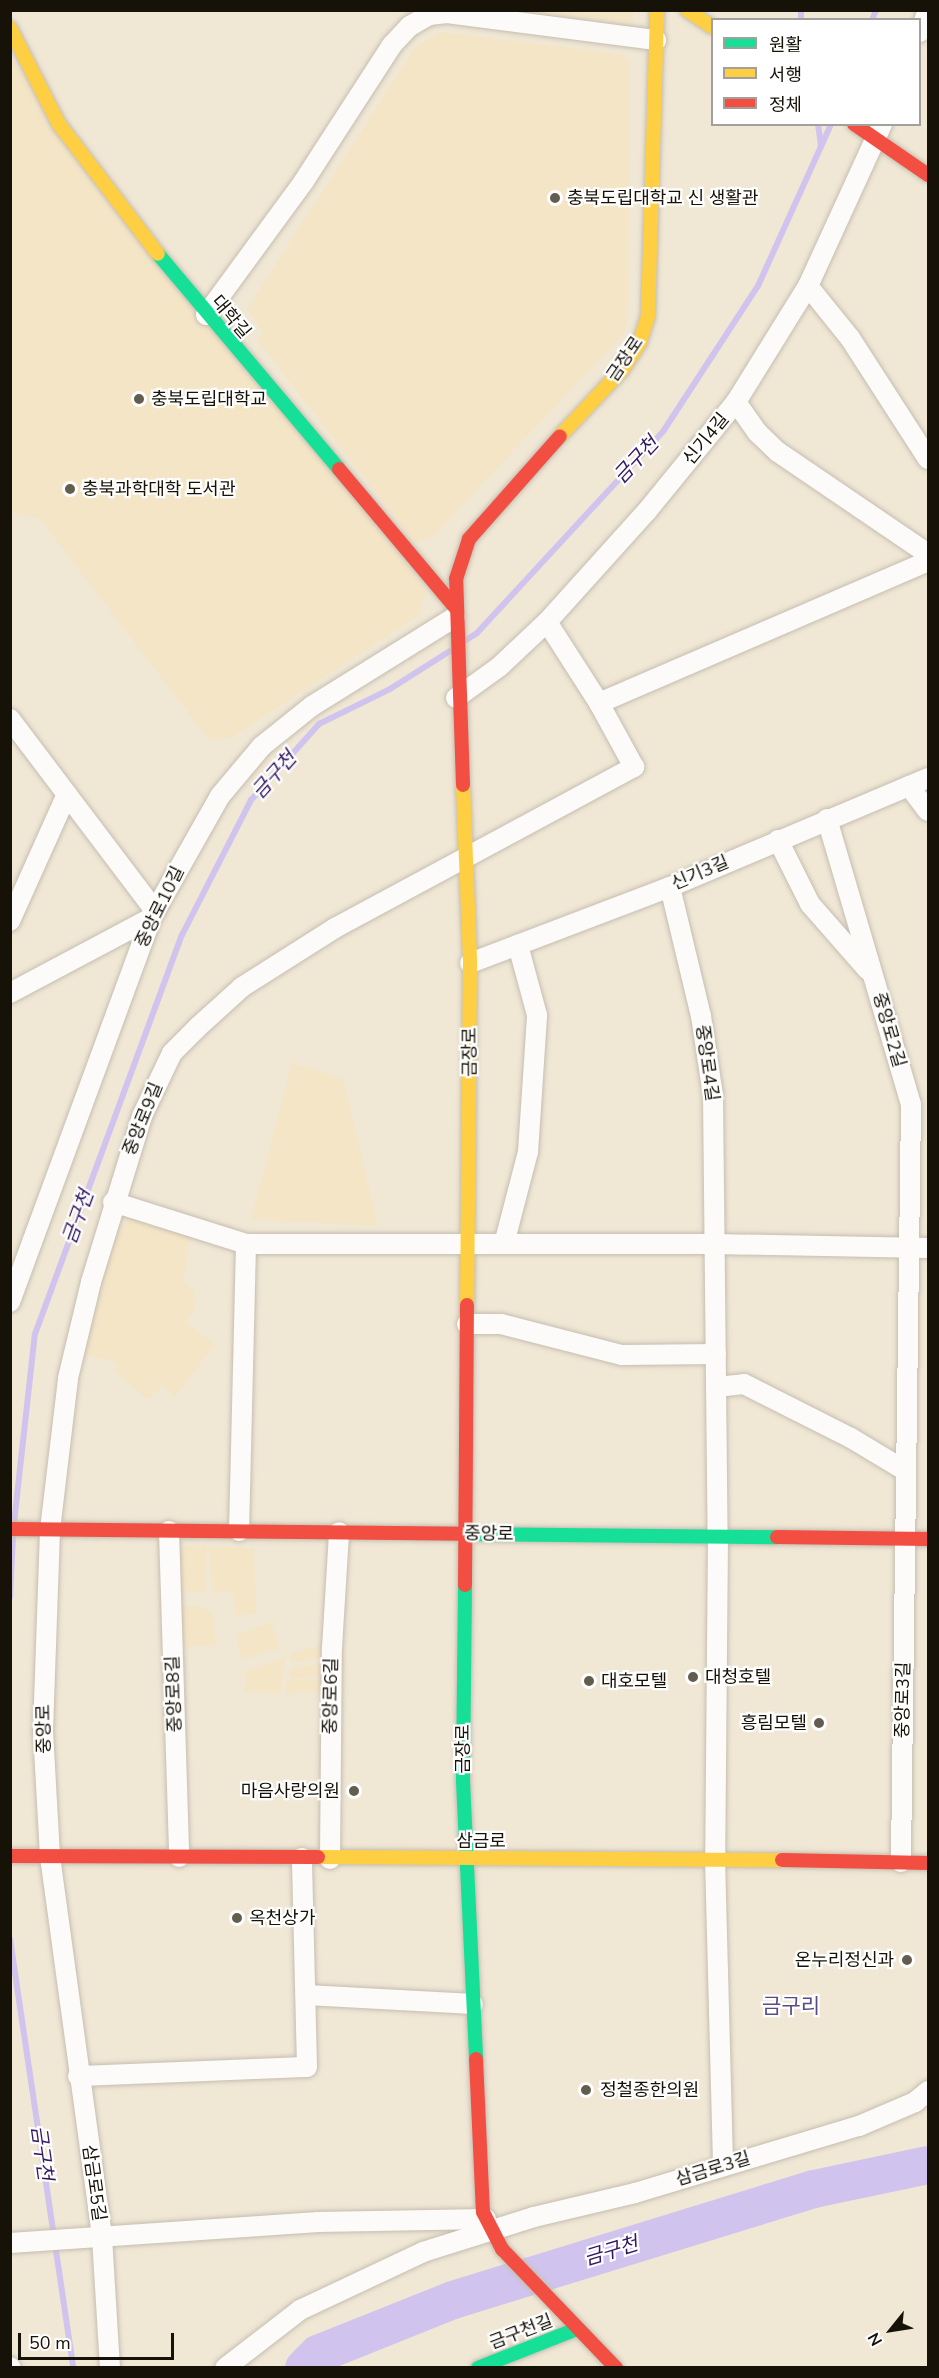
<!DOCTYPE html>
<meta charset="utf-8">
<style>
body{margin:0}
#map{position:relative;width:939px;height:2378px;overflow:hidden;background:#f0e7d5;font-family:"Nunito Sans","Noto Sans KR",sans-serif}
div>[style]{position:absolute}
.built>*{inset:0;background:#f4e5c7}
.stream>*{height:6px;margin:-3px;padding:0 3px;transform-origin:3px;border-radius:3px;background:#d0c4ee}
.river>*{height:38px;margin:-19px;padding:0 19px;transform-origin:19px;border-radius:19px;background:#d0c4ee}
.roads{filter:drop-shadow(0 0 2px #c5beb0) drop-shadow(0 0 2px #c5beb0)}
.street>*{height:20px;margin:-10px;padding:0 10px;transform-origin:10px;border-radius:10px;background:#fdfbf9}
.fast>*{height:14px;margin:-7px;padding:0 7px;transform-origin:7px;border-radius:7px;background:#16e098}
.slow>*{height:14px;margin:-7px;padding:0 7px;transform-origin:7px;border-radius:7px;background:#ffcf43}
.jam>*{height:14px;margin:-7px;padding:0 7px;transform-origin:7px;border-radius:7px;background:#f24e42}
.dots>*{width:16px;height:16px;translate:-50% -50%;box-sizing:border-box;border:3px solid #fff;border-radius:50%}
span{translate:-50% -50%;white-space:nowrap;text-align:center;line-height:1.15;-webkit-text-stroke:4.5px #fff;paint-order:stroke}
.poi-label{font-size:18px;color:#171207}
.left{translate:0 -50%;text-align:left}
.right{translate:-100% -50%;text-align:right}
.street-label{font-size:18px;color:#171207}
.water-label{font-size:20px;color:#331864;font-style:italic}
.quarter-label{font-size:21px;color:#5a4a89}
.frame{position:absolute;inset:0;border:12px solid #171207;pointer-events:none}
.legend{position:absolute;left:711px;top:18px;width:210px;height:108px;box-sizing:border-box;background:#fff;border:2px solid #a2a09c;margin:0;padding:8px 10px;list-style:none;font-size:18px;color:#171207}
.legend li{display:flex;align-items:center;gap:12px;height:30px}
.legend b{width:30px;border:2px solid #a2a09c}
.north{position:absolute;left:861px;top:2300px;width:60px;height:60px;-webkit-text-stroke:4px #fff;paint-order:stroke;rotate:240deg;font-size:16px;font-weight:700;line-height:24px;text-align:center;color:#171207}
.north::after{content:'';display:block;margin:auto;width:21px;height:27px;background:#171207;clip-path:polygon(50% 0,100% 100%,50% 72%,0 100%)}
.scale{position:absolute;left:18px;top:2333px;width:156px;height:27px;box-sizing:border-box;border:3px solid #171207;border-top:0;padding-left:8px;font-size:18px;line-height:21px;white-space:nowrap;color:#171207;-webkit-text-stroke:4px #fff;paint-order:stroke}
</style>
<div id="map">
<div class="built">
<div style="clip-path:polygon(513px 11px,633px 11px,634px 24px)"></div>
<div style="clip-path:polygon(440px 32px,621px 54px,630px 63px,628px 319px,624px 333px,604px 355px,432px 537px,415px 543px,257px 340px,263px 333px,247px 309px,415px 48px)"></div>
<div style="clip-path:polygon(10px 56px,426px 590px,419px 615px,232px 737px,210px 741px,40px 519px,11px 513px)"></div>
<div style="clip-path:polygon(292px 1063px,343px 1079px,378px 1226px,251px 1219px)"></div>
<div style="clip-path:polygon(132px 1217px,190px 1234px,183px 1284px,194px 1290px,196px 1306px,186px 1323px,215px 1344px,175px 1397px,162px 1386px,148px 1400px,115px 1371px,118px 1363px,86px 1355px,112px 1235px)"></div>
<div style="clip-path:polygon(173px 1546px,207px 1546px,205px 1592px,176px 1591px)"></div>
<div style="clip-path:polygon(209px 1546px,254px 1548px,256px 1613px,236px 1616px,233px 1592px,212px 1592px)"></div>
<div style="clip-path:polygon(177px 1605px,202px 1607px,213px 1615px,216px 1645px,177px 1647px)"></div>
<div style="clip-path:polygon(271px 1622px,280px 1648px,242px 1660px,236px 1635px)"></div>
<div style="clip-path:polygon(325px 1644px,325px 1659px,291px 1662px,290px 1654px)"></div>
<div style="clip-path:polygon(285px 1657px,280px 1693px,245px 1691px,246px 1671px)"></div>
<div style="clip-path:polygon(322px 1664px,322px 1676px,290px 1679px,290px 1668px)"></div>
<div style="clip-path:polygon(325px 1679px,325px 1693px,296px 1692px,287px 1696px,286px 1681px)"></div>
</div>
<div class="stream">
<div style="left:801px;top:10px;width:10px;rotate:90deg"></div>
<div style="left:872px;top:20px;width:11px;rotate:-68deg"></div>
<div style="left:818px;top:124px;width:21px;rotate:82deg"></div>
<div style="left:466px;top:640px;width:13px;rotate:-32deg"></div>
<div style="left:477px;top:633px;width:276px;rotate:-47.3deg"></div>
<div style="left:664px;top:430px;width:172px;rotate:-56.9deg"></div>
<div style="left:758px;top:286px;width:178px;rotate:-65.7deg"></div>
<div style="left:14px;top:1523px;width:190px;rotate:-83.7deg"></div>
<div style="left:35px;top:1334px;width:425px;rotate:-69.8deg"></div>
<div style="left:182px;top:935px;width:152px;rotate:-62.9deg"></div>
<div style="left:251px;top:800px;width:102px;rotate:-48.2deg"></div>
<div style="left:319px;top:724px;width:79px;rotate:-26.2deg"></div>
<div style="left:390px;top:689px;width:71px;rotate:-32.3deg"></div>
<div style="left:10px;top:1597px;width:61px;rotate:-87.2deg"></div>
<div style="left:10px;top:1939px;width:434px;rotate:81.6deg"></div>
</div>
<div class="river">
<div style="left:304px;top:2368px;width:20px;rotate:-45deg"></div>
<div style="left:318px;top:2354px;width:145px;rotate:-21.8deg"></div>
<div style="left:453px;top:2300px;width:378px;rotate:-17.1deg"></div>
<div style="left:814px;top:2189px;width:116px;rotate:-11.9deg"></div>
</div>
<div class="roads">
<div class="street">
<div style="left:920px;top:32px;width:23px;rotate:-70deg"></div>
<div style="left:808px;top:286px;width:67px;rotate:51.1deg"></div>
<div style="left:850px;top:338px;width:144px;rotate:57.2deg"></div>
<div style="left:206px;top:315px;width:166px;rotate:-53.8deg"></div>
<div style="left:304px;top:181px;width:162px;rotate:-57.1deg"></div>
<div style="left:392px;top:45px;width:26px;rotate:-47deg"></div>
<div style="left:410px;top:26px;width:22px;rotate:-30deg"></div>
<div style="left:429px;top:15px;width:18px;rotate:-6deg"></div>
<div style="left:447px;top:13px;width:211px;rotate:7.4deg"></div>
<div style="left:736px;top:402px;width:37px;rotate:55deg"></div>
<div style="left:757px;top:432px;width:29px;rotate:44deg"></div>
<div style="left:778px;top:452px;width:181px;rotate:34.2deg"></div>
<div style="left:456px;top:698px;width:53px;rotate:-35.8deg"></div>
<div style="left:499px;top:667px;width:66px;rotate:-43.2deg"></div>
<div style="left:547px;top:622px;width:149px;rotate:-48deg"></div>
<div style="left:647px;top:511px;width:141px;rotate:-50.8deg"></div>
<div style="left:736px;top:402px;width:137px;rotate:-58.2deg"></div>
<div style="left:808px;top:286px;width:178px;rotate:-65.4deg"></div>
<div style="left:599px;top:703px;width:358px;rotate:-23.3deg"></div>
<div style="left:10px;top:719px;width:241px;rotate:52.9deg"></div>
<div style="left:909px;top:786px;width:31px;rotate:53deg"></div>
<div style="left:827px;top:819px;width:298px;rotate:73.6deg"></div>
<div style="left:911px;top:1105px;width:757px;rotate:90.76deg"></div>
<div style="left:778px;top:840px;width:72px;rotate:63.4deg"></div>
<div style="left:810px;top:904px;width:88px;rotate:48.7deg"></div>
<div style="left:670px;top:887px;width:133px;rotate:76.5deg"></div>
<div style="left:701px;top:1016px;width:80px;rotate:81.4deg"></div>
<div style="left:713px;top:1095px;width:442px;rotate:89.4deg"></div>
<div style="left:718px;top:1537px;width:321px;rotate:90.5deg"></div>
<div style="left:715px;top:1858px;width:308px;rotate:88.5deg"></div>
<div style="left:10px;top:921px;width:139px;rotate:-65.8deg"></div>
<div style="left:470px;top:963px;width:214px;rotate:-20.8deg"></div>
<div style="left:670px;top:887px;width:280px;rotate:-22.9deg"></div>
<div style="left:10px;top:993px;width:160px;rotate:-28deg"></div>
<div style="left:113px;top:1202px;width:139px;rotate:17.5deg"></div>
<div style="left:246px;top:1244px;width:469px"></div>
<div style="left:715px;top:1244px;width:213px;rotate:1.1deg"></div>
<div style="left:504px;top:1244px;width:95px;rotate:-75.4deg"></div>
<div style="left:528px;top:1152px;width:137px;rotate:-86.2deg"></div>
<div style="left:537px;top:1015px;width:73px;rotate:-105.2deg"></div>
<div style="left:10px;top:1302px;width:409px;rotate:-69.8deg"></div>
<div style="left:151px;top:918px;width:140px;rotate:-60.5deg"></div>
<div style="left:220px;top:796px;width:65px;rotate:-50deg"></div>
<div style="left:262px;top:746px;width:64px;rotate:-38.7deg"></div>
<div style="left:312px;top:706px;width:168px;rotate:-31.9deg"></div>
<div style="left:467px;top:1324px;width:34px"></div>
<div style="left:501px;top:1324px;width:125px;rotate:14.4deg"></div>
<div style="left:622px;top:1355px;width:94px;rotate:-0.6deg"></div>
<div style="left:716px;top:1387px;width:28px;rotate:-6deg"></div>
<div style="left:744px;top:1384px;width:120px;rotate:26.8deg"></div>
<div style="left:851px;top:1438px;width:64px;rotate:31deg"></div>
<div style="left:169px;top:1531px;width:326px;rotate:88.2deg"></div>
<div style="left:239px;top:1531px;width:287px;rotate:-88.6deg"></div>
<div style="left:330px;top:1859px;width:211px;rotate:-89.5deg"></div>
<div style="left:332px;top:1648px;width:116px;rotate:-86.5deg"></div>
<div style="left:307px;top:1995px;width:166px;rotate:3.1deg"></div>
<div style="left:78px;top:2076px;width:229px;rotate:-2.3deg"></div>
<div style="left:307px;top:2067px;width:209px;rotate:-91.4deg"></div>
<div style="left:10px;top:2243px;width:309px;rotate:-3.9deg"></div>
<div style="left:318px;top:2222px;width:168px;rotate:-1deg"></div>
<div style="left:10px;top:2367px;width:1px;rotate:45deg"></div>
<div style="left:110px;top:2368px;width:132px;rotate:-93.5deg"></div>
<div style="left:102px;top:2236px;width:384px;rotate:-97.8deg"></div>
<div style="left:50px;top:1856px;width:125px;rotate:-93.2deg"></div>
<div style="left:43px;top:1731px;width:201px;rotate:-88deg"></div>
<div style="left:50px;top:1530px;width:153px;rotate:-83.2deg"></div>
<div style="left:68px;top:1378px;width:99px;rotate:-76.5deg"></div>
<div style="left:91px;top:1282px;width:174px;rotate:-72.9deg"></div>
<div style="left:142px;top:1116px;width:70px;rotate:-64.5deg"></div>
<div style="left:172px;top:1053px;width:38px;rotate:-45deg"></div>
<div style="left:199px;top:1026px;width:58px;rotate:-42.2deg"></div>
<div style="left:242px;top:987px;width:110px;rotate:-32.4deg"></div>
<div style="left:335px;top:928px;width:340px;rotate:-28.3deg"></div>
<div style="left:634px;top:767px;width:73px;rotate:-118.7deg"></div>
<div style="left:599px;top:703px;width:96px;rotate:-122.7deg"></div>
<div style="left:225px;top:2368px;width:95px;rotate:-37.7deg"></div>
<div style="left:300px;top:2310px;width:136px;rotate:-25.2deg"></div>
<div style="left:423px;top:2252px;width:116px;rotate:-17.5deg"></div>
<div style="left:534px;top:2217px;width:104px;rotate:-13.4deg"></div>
<div style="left:635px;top:2193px;width:234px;rotate:-16.7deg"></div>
<div style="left:859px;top:2126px;width:61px;rotate:-23.2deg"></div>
<div style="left:915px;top:2102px;width:17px;rotate:-40deg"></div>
</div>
<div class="fast">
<div style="left:158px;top:254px;width:281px;rotate:49.9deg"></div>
<div style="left:467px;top:1534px;width:310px;rotate:0.6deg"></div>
<div style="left:465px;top:1585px;width:196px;rotate:90.6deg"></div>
<div style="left:463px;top:1781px;width:278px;rotate:87.3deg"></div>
<div style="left:478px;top:2368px;width:106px;rotate:-21.5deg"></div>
</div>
<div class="slow">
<div style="left:687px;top:10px;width:30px;rotate:34deg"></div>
<div style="left:10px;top:28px;width:108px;rotate:63deg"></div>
<div style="left:59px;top:124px;width:163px;rotate:52.7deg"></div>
<div style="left:560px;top:436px;width:91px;rotate:-46.8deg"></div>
<div style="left:622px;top:370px;width:33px;rotate:-57deg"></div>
<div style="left:640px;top:342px;width:27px;rotate:-73deg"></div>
<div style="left:648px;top:316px;width:306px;rotate:-88.3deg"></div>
<div style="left:463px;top:785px;width:178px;rotate:87.7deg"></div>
<div style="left:470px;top:963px;width:342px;rotate:90.5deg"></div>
<div style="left:318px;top:1857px;width:464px;rotate:0.4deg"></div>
</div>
<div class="jam">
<div style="left:854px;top:124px;width:90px;rotate:34.6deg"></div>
<div style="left:339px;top:469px;width:180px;rotate:50deg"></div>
<div style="left:463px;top:785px;width:206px;rotate:-91.9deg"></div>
<div style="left:456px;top:579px;width:42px;rotate:-72deg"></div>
<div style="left:469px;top:539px;width:137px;rotate:-48.5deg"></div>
<div style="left:10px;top:1529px;width:457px;rotate:0.6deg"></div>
<div style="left:777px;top:1537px;width:151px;rotate:0.8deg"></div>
<div style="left:465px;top:1585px;width:280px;rotate:-89.6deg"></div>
<div style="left:10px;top:1856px;width:308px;rotate:0.2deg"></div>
<div style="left:782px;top:1860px;width:146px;rotate:1.2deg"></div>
<div style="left:476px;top:2059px;width:153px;rotate:87.4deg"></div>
<div style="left:483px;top:2212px;width:42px;rotate:62.8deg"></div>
<div style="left:502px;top:2249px;width:165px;rotate:46.2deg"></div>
</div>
</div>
<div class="dots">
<div style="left:555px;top:198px;background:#635d4f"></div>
<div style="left:139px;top:399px;background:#635d4f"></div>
<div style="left:70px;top:489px;background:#635d4f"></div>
<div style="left:693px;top:1677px;background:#635d4f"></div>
<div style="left:589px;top:1681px;background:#635d4f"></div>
<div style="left:819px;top:1723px;background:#635d4f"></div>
<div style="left:354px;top:1791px;background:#635d4f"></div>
<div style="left:237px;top:1918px;background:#635d4f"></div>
<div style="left:907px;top:1960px;background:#635d4f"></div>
<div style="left:586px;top:2090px;background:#635d4f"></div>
</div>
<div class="poi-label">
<span class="left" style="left:567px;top:198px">충북도립대학교 신 생활관</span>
<span class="left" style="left:151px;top:399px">충북도립대학교</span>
<span class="left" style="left:82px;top:489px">충북과학대학 도서관</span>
<span class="left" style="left:705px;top:1677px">대청호텔</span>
<span class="left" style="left:601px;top:1681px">대호모텔</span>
<span class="right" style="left:807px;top:1723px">흥림모텔</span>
<span class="right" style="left:340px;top:1791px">마음사랑의원</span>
<span class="left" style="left:249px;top:1918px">옥천상가</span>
<span class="right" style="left:894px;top:1960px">온누리정신과</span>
<span class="left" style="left:600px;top:2090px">정철종한의원</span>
</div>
<div class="street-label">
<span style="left:231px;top:317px;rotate:50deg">대학길</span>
<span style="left:625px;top:359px;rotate:-56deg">금장로</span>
<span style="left:706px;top:439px;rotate:-51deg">신기4길</span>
<span style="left:700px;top:873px;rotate:-23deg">신기3길</span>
<span style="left:160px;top:907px;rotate:-64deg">중앙로10길</span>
<span style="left:889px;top:1030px;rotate:74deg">중앙로2길</span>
<span style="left:470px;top:1052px;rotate:-90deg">금장로</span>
<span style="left:707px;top:1063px;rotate:82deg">중앙로4길</span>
<span style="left:143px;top:1119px;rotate:-68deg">중앙로9길</span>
<span style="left:489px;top:1534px;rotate:1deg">중앙로</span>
<span style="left:174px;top:1694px;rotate:-92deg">중앙로8길</span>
<span style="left:331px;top:1696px;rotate:-89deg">중앙로6길</span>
<span style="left:903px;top:1700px;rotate:-89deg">중앙로3길</span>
<span style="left:44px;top:1729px;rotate:-91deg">중앙로</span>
<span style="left:463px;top:1749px;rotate:-90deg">금장로</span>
<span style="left:481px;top:1841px">삼금로</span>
<span style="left:713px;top:2169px;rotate:-17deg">삼금로3길</span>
<span style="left:94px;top:2183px;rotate:82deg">삼금로5길</span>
<span style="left:521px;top:2332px;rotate:-21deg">금구천길</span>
</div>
<div class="water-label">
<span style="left:636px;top:460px;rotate:-47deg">금구천</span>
<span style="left:274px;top:775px;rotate:-48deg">금구천</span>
<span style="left:78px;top:1217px;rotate:-70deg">금구천</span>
<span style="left:42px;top:2153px;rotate:82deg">금구천</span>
<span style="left:611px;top:2251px;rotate:-17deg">금구천</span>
</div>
<div class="quarter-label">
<span style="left:791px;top:2006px">금구리</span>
</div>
<div class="frame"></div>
<ul class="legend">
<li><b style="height:8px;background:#16e098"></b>원활</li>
<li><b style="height:8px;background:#ffcf43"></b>서행</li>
<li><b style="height:8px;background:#f24e42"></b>정체</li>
</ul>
<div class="north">N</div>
<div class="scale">50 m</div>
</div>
